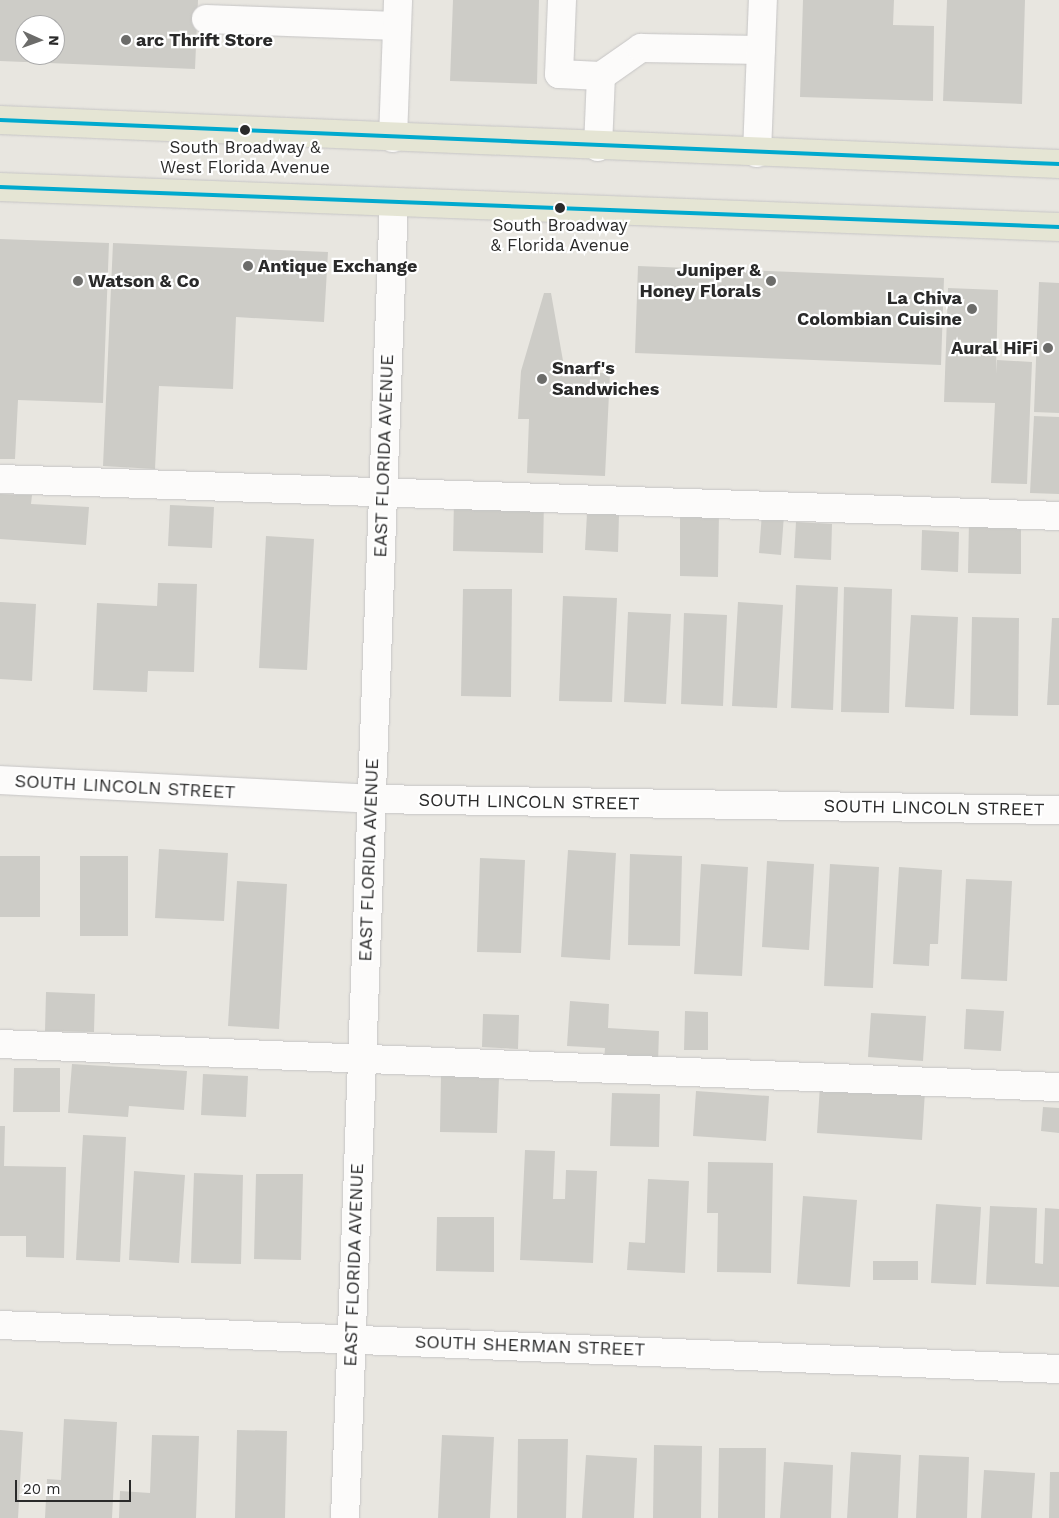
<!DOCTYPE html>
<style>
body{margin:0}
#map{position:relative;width:1059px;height:1518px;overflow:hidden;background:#e8e6e0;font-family:"Work Sans",sans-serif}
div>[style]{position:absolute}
.building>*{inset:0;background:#cdccc7}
.roads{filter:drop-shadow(0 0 1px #c6c5c5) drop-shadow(0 0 1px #c6c5c5)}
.minor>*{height:28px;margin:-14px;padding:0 14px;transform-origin:14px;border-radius:14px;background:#fcfbfa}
.major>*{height:28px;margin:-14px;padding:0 14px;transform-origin:14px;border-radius:14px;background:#e5e5d4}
.bus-1>*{height:4px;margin:-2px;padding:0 2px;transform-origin:2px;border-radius:2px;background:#00a9ce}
.dots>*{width:14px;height:14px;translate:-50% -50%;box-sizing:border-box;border:2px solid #fff;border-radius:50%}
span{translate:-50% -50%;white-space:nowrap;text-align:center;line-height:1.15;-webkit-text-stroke:4.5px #fff;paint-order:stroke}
.bus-label{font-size:17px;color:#2a2a2a}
.poi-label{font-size:18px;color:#2a2a2a;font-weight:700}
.left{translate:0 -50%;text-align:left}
.right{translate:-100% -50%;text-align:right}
.street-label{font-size:18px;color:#2a2a2a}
.north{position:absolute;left:15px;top:15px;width:50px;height:50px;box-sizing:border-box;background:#fff;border:1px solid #aaa;border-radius:50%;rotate:92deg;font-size:14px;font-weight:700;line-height:20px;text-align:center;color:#2a2a2a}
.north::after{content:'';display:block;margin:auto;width:18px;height:22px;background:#6c6c6a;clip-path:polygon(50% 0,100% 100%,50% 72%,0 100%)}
.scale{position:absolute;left:15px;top:1480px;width:116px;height:22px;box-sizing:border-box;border:2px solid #2a2a2a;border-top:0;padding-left:6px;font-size:15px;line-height:18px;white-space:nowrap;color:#2a2a2a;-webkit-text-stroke:4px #fff;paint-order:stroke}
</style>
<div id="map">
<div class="building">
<div style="clip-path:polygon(evenodd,0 0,198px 0,195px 69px,0 61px,0 0,25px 25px,55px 25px,55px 55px,25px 55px,25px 25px)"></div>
<div style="clip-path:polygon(453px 0,539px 0,537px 84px,450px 81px)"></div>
<div style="clip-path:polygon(803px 0,894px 0,893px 25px,934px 26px,933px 101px,800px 97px)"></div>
<div style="clip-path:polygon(947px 0,1025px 0,1022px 104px,943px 101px)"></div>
<div style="clip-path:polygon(0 239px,109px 243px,103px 403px,18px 400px,15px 459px,0 459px)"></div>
<div style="clip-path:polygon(113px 243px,328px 252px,324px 322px,236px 317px,233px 389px,159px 386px,155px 469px,103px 466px)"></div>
<div style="clip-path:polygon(638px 266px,944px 278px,941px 365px,635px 353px)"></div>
<div style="clip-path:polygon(1039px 282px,1059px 283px,1059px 413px,1034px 412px)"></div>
<div style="clip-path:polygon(948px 288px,998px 290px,996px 374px,997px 360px,1032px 362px,1027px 484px,991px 483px,995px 403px,944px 402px)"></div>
<div style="clip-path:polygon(544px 293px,551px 293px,565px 372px,610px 373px,605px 476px,527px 473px,529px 419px,518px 419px,521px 371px)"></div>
<div style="clip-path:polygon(1034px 416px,1059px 417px,1059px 494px,1030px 493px)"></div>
<div style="clip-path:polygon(0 494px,32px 495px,31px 504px,89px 507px,86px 545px,0 539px)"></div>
<div style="clip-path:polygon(454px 499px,544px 500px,543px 553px,453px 551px)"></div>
<div style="clip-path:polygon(170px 505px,214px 507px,212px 548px,168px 546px)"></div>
<div style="clip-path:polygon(680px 512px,719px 512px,718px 577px,680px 576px)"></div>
<div style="clip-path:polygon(587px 513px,619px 514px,618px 552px,585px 550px)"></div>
<div style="clip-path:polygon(762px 513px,784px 515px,781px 555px,759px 553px)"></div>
<div style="clip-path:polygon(969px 520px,1021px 520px,1021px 574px,968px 573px)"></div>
<div style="clip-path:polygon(796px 522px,832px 524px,831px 560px,794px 558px)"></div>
<div style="clip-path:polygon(922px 530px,959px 532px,958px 572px,921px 570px)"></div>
<div style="clip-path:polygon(266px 536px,314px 539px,307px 670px,259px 668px)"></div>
<div style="clip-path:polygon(158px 583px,197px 584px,194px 672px,148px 671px,147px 692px,93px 690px,97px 603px,157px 606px)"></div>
<div style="clip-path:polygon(796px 585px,838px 587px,833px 710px,791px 708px)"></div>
<div style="clip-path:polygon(844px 587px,892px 589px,889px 713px,841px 712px)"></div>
<div style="clip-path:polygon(463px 589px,512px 589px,511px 697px,461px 696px)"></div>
<div style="clip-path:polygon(563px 596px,617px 598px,612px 702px,559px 701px)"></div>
<div style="clip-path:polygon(0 602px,36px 604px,32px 681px,0 679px)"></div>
<div style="clip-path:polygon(738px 602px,783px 605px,777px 708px,732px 706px)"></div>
<div style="clip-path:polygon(628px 612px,671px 614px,666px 704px,624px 702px)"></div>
<div style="clip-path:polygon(684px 613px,727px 615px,723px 706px,681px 704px)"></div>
<div style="clip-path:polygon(911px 615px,958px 617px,954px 709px,905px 707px)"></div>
<div style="clip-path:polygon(972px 617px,1019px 618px,1018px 716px,970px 715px)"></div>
<div style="clip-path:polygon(1052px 618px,1059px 618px,1059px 705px,1047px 705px)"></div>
<div style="clip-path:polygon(159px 849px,228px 853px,224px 921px,155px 918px)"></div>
<div style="clip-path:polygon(568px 850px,616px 853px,610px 960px,561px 957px)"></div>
<div style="clip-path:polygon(630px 854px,682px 856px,680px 946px,628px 945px)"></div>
<div style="clip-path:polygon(0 856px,40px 856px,40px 917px,0 917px)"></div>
<div style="clip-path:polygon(80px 856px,128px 856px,128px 936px,80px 936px)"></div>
<div style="clip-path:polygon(480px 858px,525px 860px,521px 953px,477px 952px)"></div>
<div style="clip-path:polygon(767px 861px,814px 864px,809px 950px,762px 947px)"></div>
<div style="clip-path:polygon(701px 864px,748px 867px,742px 976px,694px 974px)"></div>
<div style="clip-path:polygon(830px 864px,879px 867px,873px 988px,824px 986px)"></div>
<div style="clip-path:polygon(899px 867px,942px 870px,938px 944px,930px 944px,929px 966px,893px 964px)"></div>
<div style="clip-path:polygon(966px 879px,1012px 881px,1007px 981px,961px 979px)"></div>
<div style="clip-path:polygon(237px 881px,287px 884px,279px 1029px,228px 1026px)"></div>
<div style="clip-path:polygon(46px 992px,95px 994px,94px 1032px,45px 1031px)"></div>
<div style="clip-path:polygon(570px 1001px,609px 1004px,608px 1028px,659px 1031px,658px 1063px,604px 1060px,605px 1048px,567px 1046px)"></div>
<div style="clip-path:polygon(966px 1009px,1004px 1011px,1001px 1051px,964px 1049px)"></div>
<div style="clip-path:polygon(685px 1011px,708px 1012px,708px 1050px,684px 1050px)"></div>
<div style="clip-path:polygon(871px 1013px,926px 1016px,923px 1061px,868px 1057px)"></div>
<div style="clip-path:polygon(483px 1014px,519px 1015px,518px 1049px,482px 1047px)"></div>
<div style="clip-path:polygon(72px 1064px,187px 1071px,184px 1110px,129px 1106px,128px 1117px,68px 1113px)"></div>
<div style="clip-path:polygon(14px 1068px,60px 1068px,60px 1112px,13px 1112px)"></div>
<div style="clip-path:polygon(203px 1074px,248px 1076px,246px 1117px,201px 1115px)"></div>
<div style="clip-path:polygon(441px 1075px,499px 1077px,497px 1133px,440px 1132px)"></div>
<div style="clip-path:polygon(820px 1085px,925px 1091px,922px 1140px,817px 1133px)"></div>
<div style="clip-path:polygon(696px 1091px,769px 1096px,766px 1141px,693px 1136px)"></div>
<div style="clip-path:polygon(612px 1093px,660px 1094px,659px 1147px,610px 1146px)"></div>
<div style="clip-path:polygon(1043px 1107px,1059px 1108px,1059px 1133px,1041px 1131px)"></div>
<div style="clip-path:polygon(0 1126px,5px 1126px,4px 1166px,66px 1167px,64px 1258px,26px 1257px,26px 1236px,0 1236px)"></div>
<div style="clip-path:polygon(83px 1135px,126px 1137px,120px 1262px,76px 1260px)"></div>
<div style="clip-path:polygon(525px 1150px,555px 1151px,553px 1199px,565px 1199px,566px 1170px,597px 1171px,593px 1263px,520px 1260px)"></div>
<div style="clip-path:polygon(708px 1162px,773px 1163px,771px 1273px,717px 1272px,718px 1213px,707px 1213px)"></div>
<div style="clip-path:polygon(134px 1171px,185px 1175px,179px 1263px,129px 1260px)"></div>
<div style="clip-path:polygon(194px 1173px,243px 1175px,241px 1264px,191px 1263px)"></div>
<div style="clip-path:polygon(256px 1174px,303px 1174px,301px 1260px,254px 1259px)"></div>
<div style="clip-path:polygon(648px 1179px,689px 1181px,685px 1273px,627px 1270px,629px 1242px,645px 1243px)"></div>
<div style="clip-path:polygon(803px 1196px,857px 1200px,850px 1287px,797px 1284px)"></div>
<div style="clip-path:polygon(936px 1204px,981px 1207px,976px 1285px,931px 1283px)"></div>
<div style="clip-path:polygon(990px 1206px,1037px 1208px,1035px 1263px,1043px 1264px,1045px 1208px,1059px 1209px,1059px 1287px,986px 1284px)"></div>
<div style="clip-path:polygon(437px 1217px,494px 1217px,494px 1272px,436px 1271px)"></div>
<div style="clip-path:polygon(873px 1261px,918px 1261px,918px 1280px,873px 1280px)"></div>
<div style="clip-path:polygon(64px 1419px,117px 1422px,112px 1518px,45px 1518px,47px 1479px,61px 1480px)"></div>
<div style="clip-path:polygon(0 1430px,23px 1432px,18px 1518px,0 1518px)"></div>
<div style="clip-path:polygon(237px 1430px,287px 1431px,285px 1518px,235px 1518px)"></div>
<div style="clip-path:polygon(152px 1435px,199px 1436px,196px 1518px,119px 1518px,120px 1491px,150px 1493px)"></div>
<div style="clip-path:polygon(442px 1435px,494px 1437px,490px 1518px,438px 1518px)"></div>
<div style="clip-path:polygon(518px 1439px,568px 1439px,566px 1518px,517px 1518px)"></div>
<div style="clip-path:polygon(654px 1445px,702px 1446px,701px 1518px,653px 1518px)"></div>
<div style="clip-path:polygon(719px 1448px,766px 1448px,765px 1518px,718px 1518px)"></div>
<div style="clip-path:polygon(851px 1452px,901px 1455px,898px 1518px,847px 1518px)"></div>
<div style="clip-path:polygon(586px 1455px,637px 1458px,634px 1518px,582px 1518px)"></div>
<div style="clip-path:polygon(919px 1455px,969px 1457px,967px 1518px,916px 1518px)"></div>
<div style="clip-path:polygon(784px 1462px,833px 1465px,831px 1518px,780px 1518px)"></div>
<div style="clip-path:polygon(984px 1470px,1035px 1473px,1032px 1518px,981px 1518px)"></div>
<div style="clip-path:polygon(1050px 1472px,1059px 1472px,1059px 1518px,1049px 1518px)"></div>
</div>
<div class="roads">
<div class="minor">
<div style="left:562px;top:0;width:74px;rotate:92.3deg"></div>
<div style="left:559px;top:74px;width:42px;rotate:2.7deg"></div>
<div style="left:206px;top:19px;width:191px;rotate:2.1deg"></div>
<div style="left:393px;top:138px;width:138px;rotate:-87.9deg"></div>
<div style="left:598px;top:147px;width:71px;rotate:-87.6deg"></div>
<div style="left:601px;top:76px;width:49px;rotate:-35deg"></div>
<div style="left:641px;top:48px;width:120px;rotate:1deg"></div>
<div style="left:757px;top:153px;width:153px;rotate:-87.8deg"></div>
<div style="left:0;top:479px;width:1060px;rotate:2deg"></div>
<div style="left:0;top:780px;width:372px;rotate:2.9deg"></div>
<div style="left:372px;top:799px;width:687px;rotate:0.92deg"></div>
<div style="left:0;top:1044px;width:1060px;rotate:2.33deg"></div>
<div style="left:0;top:1325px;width:1060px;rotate:2.38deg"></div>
<div style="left:345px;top:1518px;width:1316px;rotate:-87.87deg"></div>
</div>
<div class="major">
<div style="left:0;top:120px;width:1060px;rotate:2.38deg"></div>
<div style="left:0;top:187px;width:1060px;rotate:2.16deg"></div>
</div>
</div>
<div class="bus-1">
<div style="left:0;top:120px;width:1060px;rotate:2.38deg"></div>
<div style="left:0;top:187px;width:1060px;rotate:2.16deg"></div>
</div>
<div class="dots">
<div style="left:126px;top:40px;background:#6c6c6a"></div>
<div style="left:245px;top:130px;background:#2a2a2a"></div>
<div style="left:560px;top:208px;background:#2a2a2a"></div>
<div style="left:248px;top:266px;background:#6c6c6a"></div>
<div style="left:78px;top:281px;background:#6c6c6a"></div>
<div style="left:771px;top:281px;background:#6c6c6a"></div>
<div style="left:972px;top:309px;background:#6c6c6a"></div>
<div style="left:1048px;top:348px;background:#6c6c6a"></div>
<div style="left:542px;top:379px;background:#6c6c6a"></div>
</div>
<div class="bus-label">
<span style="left:245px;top:158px">South Broadway &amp;<br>West Florida Avenue</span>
<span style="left:560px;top:236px">South Broadway<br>&amp; Florida Avenue</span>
</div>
<div class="poi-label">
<span class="left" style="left:136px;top:40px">arc Thrift Store</span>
<span class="left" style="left:258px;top:266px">Antique Exchange</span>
<span class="right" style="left:761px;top:281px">Juniper &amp;<br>Honey Florals</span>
<span class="left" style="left:88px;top:281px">Watson &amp; Co</span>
<span class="right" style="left:962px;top:309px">La Chiva<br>Colombian Cuisine</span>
<span class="right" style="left:1038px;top:348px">Aural HiFi</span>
<span class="left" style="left:552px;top:379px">Snarf's<br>Sandwiches</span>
</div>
<div class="street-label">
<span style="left:384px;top:456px;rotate:-88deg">EAST FLORIDA AVENUE</span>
<span style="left:125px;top:787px;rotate:3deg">SOUTH LINCOLN STREET</span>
<span style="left:529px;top:802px;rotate:1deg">SOUTH LINCOLN STREET</span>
<span style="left:934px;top:808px;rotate:1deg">SOUTH LINCOLN STREET</span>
<span style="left:369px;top:860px;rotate:-88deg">EAST FLORIDA AVENUE</span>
<span style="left:354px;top:1265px;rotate:-88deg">EAST FLORIDA AVENUE</span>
<span style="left:530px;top:1346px;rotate:2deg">SOUTH SHERMAN STREET</span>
</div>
<div class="north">N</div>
<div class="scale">20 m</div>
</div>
